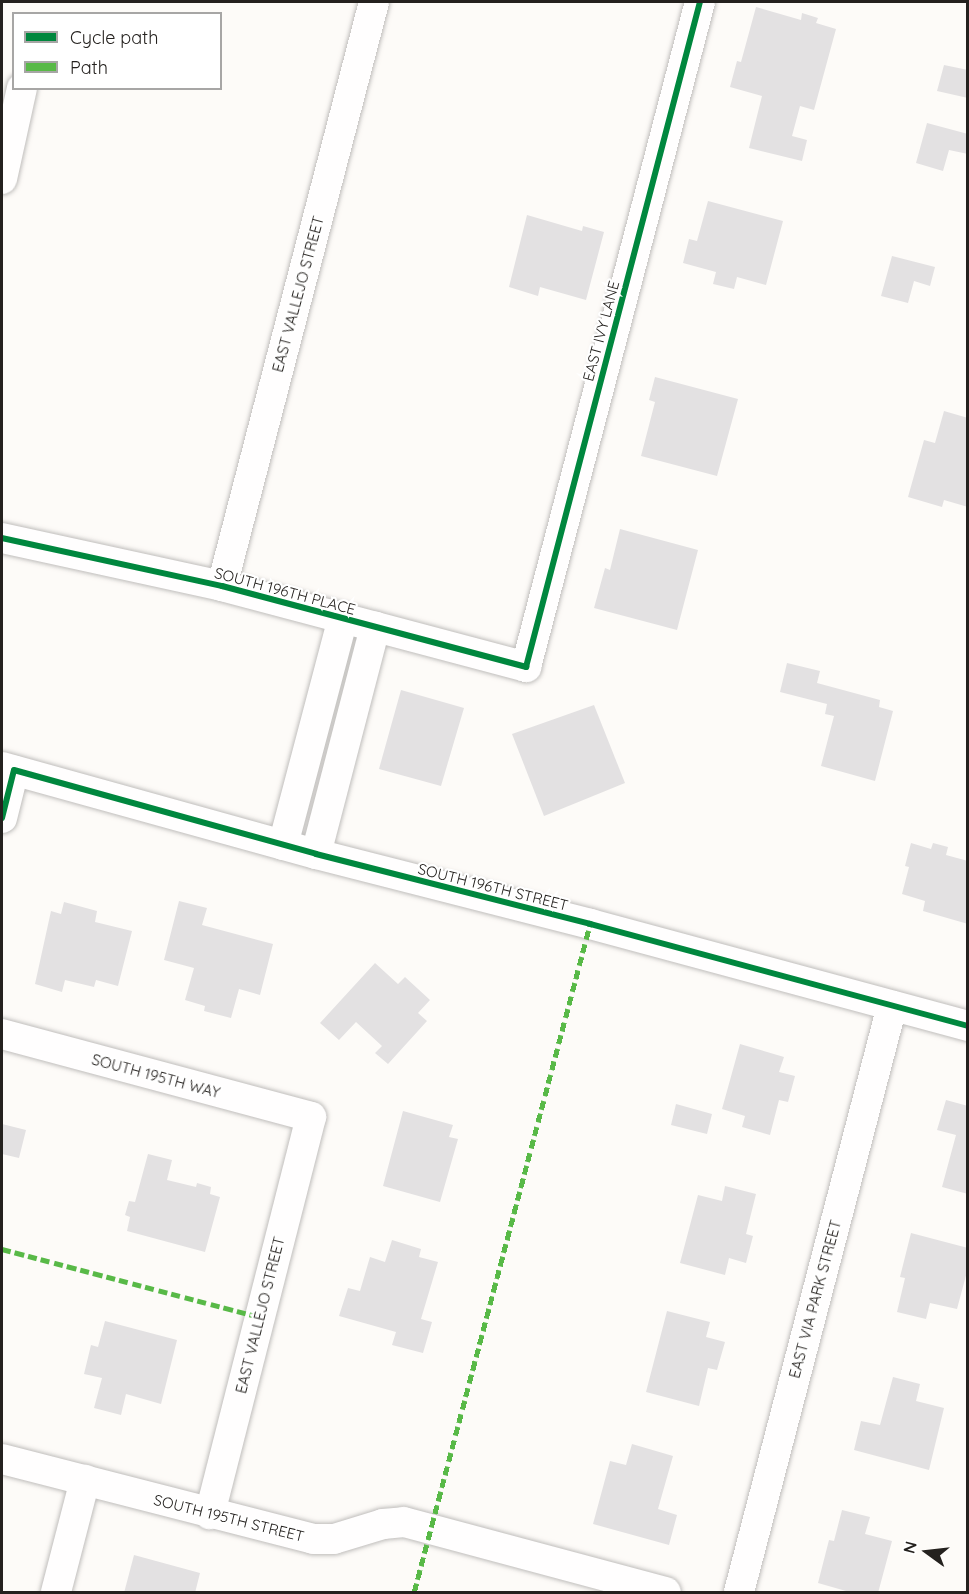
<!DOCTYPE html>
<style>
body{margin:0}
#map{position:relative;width:969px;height:1594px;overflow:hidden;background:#fdfbf8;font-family:Quicksand,sans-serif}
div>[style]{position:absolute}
.building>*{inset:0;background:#e3e1e2}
.roads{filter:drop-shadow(0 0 2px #c0bebc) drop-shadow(0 0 2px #c0bebc)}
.minor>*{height:30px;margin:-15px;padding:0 15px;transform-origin:15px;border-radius:15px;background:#fffefe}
.quiet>*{height:4.5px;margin-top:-2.25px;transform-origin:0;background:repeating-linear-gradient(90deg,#58b947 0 9px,transparent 0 13.5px)}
.cycleway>*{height:6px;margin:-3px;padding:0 3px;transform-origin:3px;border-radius:3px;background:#00873e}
span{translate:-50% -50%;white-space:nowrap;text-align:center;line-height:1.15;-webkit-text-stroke:4.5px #fff;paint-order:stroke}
.street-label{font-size:15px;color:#24211e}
.frame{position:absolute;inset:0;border:3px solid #24211e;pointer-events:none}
.legend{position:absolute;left:12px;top:12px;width:210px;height:78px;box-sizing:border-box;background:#fff;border:2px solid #a7a6a5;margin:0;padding:8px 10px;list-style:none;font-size:18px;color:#24211e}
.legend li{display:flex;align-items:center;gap:12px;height:30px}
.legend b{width:30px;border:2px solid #a7a6a5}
.north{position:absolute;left:897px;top:1522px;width:60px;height:60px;-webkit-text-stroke:4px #fff;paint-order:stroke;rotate:285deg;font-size:16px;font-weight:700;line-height:24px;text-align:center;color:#24211e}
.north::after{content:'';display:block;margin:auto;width:21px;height:27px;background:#24211e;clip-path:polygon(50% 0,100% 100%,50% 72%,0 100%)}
</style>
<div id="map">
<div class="building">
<div style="clip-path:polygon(756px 7px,801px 20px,802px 13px,818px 18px,816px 23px,836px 29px,814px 110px,800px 106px,792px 136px,807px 140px,802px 161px,749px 148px,762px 96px,730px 87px,737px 61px,741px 62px)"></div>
<div style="clip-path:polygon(944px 65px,968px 70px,968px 98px,937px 91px)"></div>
<div style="clip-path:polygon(927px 123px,968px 134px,968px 154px,949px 150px,943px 171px,916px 163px)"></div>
<div style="clip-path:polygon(708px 201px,783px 221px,766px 285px,737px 277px,734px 289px,713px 284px,716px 272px,683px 263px,689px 239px,697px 241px)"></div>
<div style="clip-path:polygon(527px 215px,582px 231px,583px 226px,604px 232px,586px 300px,540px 287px,538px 296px,509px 287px)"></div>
<div style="clip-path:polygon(892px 256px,935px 267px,930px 286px,914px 281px,908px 303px,881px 296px)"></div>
<div style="clip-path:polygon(655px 377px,738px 399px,717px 476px,641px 456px,655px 402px,649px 400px)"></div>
<div style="clip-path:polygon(944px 411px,968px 418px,968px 507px,944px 500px,942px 507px,908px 497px,924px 440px,935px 443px)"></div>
<div style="clip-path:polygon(620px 529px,698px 550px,677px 630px,594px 608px,605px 568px,610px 570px)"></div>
<div style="clip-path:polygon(787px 663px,820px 671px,817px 683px,880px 700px,879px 707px,893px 711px,875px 781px,821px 766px,834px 716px,825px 714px,827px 704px,780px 692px)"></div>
<div style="clip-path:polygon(401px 690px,464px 708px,441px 786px,379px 769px)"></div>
<div style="clip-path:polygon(594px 705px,625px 783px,544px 816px,512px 734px)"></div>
<div style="clip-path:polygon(911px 843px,931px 849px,933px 843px,948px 847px,946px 855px,968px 861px,968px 924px,923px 911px,925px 901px,902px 894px,909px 867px,905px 866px)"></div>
<div style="clip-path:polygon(179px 901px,207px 908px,202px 925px,273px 944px,260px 995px,239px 989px,231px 1018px,204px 1011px,205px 1006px,185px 1000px,194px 968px,164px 960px)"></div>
<div style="clip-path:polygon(64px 902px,97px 911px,95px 922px,132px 931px,118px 986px,96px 980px,94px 987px,65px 980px,62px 992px,35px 984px,51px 911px,61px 914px)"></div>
<div style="clip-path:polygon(375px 963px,398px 984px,405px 977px,430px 1000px,418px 1013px,427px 1021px,388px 1064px,375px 1053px,382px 1046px,356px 1022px,339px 1040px,320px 1023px)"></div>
<div style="clip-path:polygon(740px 1044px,784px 1057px,779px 1072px,795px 1076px,788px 1102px,779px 1100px,770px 1135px,742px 1127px,745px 1116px,722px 1109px)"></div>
<div style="clip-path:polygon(946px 1100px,968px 1106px,968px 1194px,942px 1187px,956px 1135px,937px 1130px)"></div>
<div style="clip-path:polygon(676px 1104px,712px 1114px,707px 1134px,671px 1125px)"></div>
<div style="clip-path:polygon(403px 1111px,453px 1125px,449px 1137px,458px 1139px,440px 1202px,383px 1186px)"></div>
<div style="clip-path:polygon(2px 1124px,26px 1130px,19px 1158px,2px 1154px)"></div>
<div style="clip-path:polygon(148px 1154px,172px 1160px,167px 1180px,196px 1187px,197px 1183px,211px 1187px,210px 1194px,220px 1197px,205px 1252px,127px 1231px,130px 1217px,125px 1215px,129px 1201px,135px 1202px)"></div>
<div style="clip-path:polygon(725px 1186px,756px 1194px,746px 1234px,753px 1236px,746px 1263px,729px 1258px,725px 1275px,680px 1263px,698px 1195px,722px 1201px)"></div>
<div style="clip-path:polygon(911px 1233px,968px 1248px,968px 1268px,957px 1309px,930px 1303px,926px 1319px,897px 1312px,905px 1278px,900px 1277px)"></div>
<div style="clip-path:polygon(392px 1240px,421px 1249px,419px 1257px,438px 1262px,421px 1319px,432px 1322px,423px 1353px,392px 1345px,396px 1332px,339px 1316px,348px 1288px,360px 1291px,370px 1257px,385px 1262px)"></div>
<div style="clip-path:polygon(667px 1311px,710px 1322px,706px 1337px,725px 1342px,717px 1370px,708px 1368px,699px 1406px,646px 1392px)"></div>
<div style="clip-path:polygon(105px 1321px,177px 1340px,161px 1404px,126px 1394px,121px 1415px,94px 1408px,102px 1378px,84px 1374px,91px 1345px,98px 1347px)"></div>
<div style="clip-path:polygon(893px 1377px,920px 1384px,916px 1401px,944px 1408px,929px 1470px,854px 1450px,861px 1421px,880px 1425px)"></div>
<div style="clip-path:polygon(632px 1444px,673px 1456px,658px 1509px,677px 1515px,669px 1545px,593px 1524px,610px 1461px,626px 1465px)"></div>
<div style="clip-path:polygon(842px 1510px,870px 1517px,865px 1534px,892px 1541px,878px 1593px,853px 1593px,818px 1583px,829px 1540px,834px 1541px)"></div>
<div style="clip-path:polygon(134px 1555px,200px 1573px,195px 1593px,124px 1593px)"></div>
</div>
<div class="roads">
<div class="minor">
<div style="left:2px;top:179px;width:93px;rotate:-77.6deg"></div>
<div style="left:2px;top:538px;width:225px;rotate:12.3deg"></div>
<div style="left:222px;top:586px;width:315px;rotate:14.9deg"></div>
<div style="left:526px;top:667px;width:687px;rotate:-75.34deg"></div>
<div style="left:222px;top:586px;width:603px;rotate:-75.41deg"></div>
<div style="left:2px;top:767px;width:326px;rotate:15.5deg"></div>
<div style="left:316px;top:854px;width:283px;rotate:14.3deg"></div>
<div style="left:590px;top:924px;width:392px;rotate:15.1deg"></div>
<div style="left:2px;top:818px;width:49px;rotate:-76deg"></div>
<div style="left:283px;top:845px;width:235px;rotate:-75.2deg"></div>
<div style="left:316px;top:854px;width:235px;rotate:-75.4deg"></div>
<div style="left:2px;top:1034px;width:320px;rotate:15deg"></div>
<div style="left:311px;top:1117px;width:410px;rotate:104.3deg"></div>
<div style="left:2px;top:1459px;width:321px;rotate:14.4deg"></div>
<div style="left:313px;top:1539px;width:21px"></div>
<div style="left:334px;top:1539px;width:51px;rotate:-17deg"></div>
<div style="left:383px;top:1524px;width:21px;rotate:-5deg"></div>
<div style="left:404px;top:1522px;width:271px;rotate:15deg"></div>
<div style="left:56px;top:1592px;width:116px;rotate:-75.5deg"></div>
<div style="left:739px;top:1592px;width:606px;rotate:-75.37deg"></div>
</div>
</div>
<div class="quiet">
<div style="left:2px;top:1249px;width:267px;rotate:14.8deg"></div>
<div style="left:414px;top:1592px;width:691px;rotate:-75.24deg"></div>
</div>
<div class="cycleway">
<div style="left:2px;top:538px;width:225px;rotate:12.3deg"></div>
<div style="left:222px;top:586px;width:315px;rotate:14.9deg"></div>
<div style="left:526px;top:667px;width:687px;rotate:-75.34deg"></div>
<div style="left:2px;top:818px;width:49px;rotate:-76deg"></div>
<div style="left:14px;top:770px;width:313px;rotate:15.5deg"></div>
<div style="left:316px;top:854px;width:283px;rotate:14.3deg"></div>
<div style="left:590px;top:924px;width:392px;rotate:15.1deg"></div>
</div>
<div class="street-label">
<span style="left:298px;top:294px;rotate:-75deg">EAST VALLEJO STREET</span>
<span style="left:601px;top:331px;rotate:-75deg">EAST IVY LANE</span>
<span style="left:285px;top:591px;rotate:15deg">SOUTH 196TH PLACE</span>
<span style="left:493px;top:887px;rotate:14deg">SOUTH 196TH STREET</span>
<span style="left:156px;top:1076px;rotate:15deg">SOUTH 195TH WAY</span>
<span style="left:815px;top:1299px;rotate:-75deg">EAST VIA PARK STREET</span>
<span style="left:260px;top:1315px;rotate:-76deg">EAST VALLEJO STREET</span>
<span style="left:229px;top:1518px;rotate:14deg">SOUTH 195TH STREET</span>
</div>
<div class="frame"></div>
<ul class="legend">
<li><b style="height:8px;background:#00873e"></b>Cycle path</li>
<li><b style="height:8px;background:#58b947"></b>Path</li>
</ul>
<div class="north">N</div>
</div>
